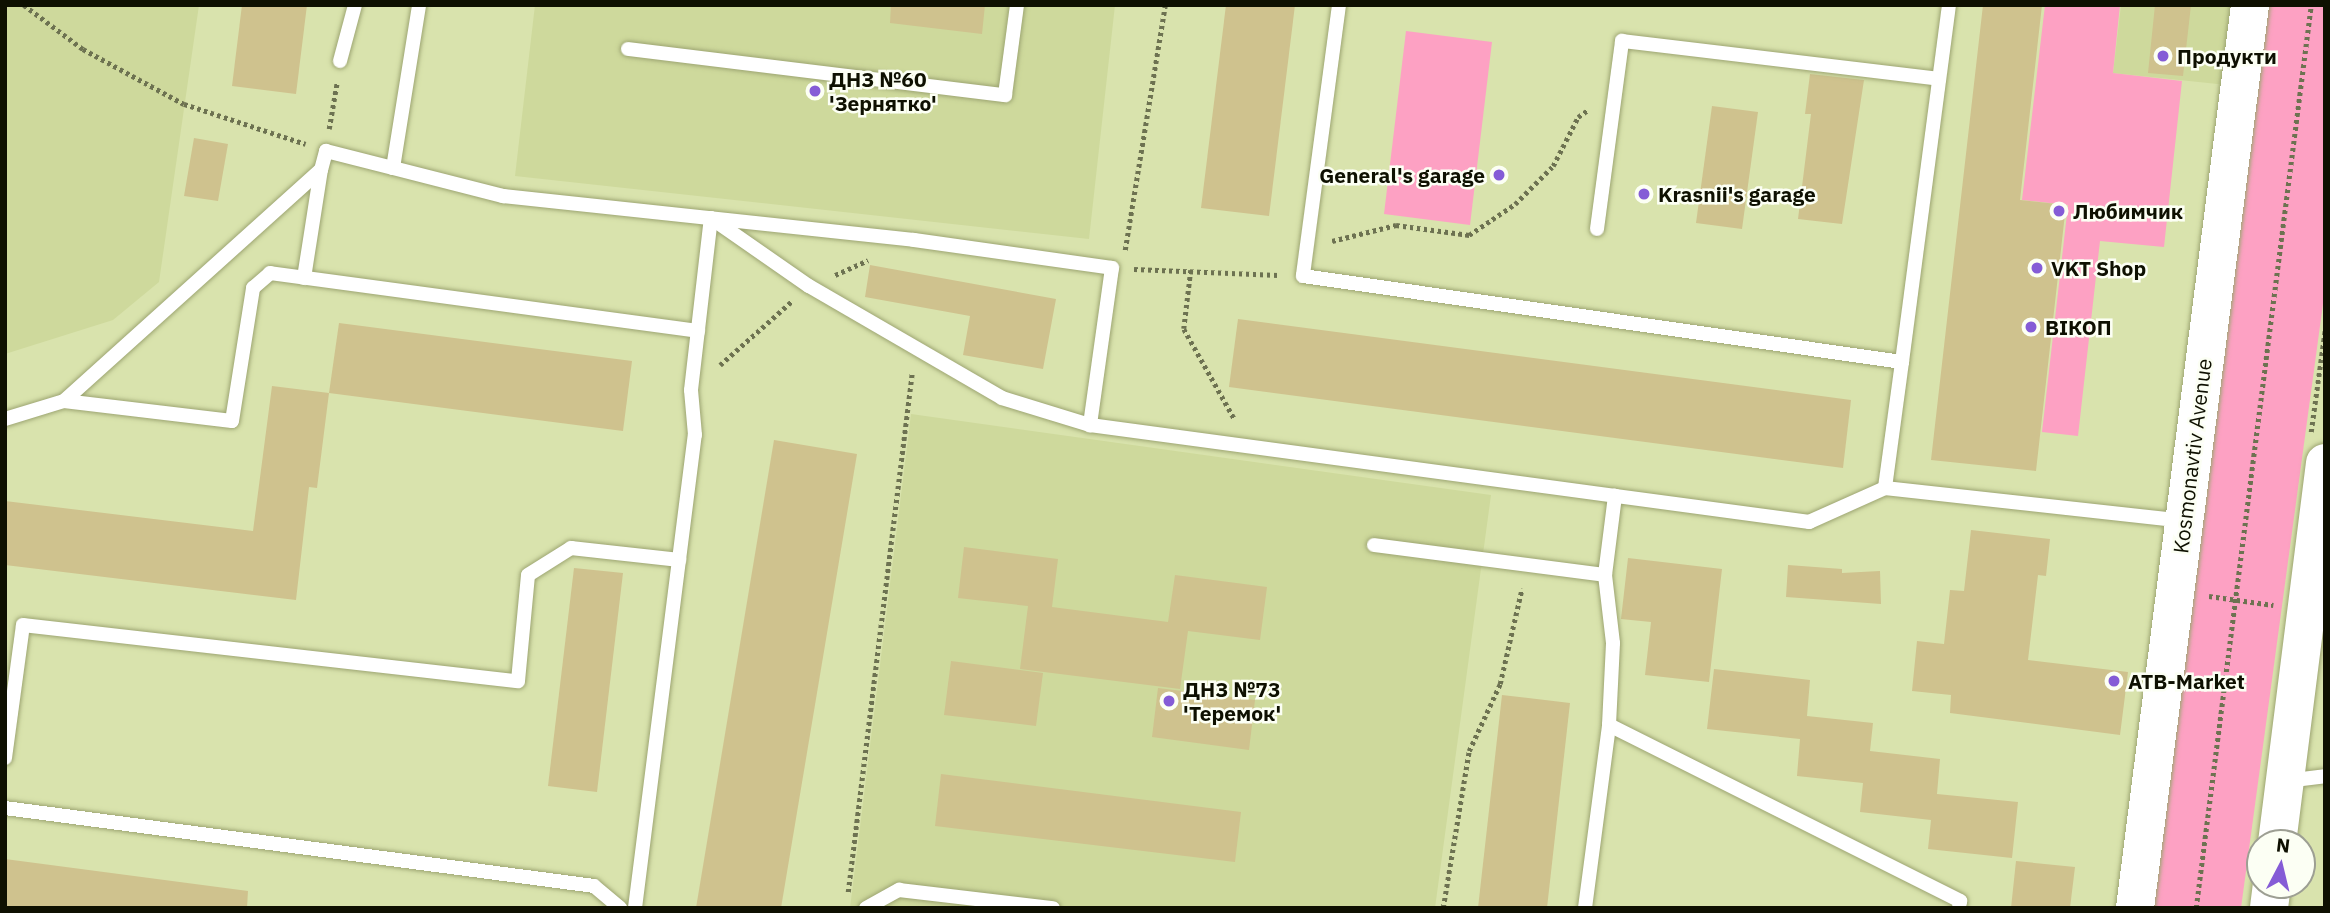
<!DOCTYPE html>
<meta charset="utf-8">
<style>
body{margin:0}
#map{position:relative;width:2330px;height:913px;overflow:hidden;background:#d9e3ad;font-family:"IBM Plex Sans",sans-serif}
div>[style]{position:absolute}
.built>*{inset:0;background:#ced99c}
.green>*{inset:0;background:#fda1c3}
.building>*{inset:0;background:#cfc28e}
.path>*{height:4.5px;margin-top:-2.25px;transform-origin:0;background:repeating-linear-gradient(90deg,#6d7251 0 3.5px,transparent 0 7px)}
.roads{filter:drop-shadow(0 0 2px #9da572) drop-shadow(0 0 2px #9da572)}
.lane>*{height:14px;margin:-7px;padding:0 7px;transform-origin:7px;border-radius:7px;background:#fff}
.secondary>*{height:38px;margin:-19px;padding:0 19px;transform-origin:19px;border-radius:19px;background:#fff}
.dots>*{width:19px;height:19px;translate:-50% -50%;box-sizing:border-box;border:4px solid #fcfff4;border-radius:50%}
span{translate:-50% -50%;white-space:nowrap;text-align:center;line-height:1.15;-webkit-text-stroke:5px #fcfff4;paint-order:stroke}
.poi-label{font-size:21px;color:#0e1001;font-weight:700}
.left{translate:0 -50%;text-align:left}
.right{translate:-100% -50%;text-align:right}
.street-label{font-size:21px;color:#0e1001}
.frame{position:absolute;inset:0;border:7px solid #0e1001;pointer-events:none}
.north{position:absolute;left:2246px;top:829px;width:70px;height:70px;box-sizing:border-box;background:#fcfff4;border:2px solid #9d9f93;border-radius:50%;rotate:7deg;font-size:19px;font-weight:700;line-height:28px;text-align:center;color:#0e1001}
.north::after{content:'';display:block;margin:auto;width:24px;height:32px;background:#855cd6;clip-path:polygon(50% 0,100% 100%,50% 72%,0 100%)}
</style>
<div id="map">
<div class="built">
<div style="clip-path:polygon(5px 5px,199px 5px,159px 282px,113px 320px,5px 354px)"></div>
<div style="clip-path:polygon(535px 5px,1115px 5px,1089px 239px,515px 176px)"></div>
<div style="clip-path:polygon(2121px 5px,2236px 5px,2227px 85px,2113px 73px)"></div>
<div style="clip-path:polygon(911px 414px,1491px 495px,1435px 908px,850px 908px)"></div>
</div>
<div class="green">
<div style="clip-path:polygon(2045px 5px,2120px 5px,2113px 73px,2182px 81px,2164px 247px,2100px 241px,2078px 436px,2042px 432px,2068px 205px,2022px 200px)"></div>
<div style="clip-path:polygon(2266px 5px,2325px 5px,2325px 289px,2241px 908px,2149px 908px)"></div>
<div style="clip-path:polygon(1406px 31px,1492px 42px,1470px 225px,1384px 214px)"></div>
</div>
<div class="building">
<div style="clip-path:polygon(242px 5px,307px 5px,296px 94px,232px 86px)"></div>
<div style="clip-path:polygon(891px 5px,985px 5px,982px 34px,890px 23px)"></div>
<div style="clip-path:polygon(1226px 5px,1295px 5px,1269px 216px,1201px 208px)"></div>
<div style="clip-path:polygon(1983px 5px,2042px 5px,2020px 200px,2066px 205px,2036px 471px,1931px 460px)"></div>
<div style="clip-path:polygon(2155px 5px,2191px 5px,2183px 76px,2148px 73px)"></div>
<div style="clip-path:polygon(1810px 74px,1864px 80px,1842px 224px,1798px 219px,1811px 114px,1805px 114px)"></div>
<div style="clip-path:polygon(1712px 106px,1758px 112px,1742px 229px,1696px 223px)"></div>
<div style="clip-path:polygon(194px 138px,228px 144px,218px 201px,184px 196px)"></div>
<div style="clip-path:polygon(870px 265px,1056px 299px,1043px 369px,963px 355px,970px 316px,865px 297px)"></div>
<div style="clip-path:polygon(1238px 319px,1851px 400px,1843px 468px,1229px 387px)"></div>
<div style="clip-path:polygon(339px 323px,632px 361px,623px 431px,329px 393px)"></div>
<div style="clip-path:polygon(272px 386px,329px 393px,317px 488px,309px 487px,296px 600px,5px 565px,5px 501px,253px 531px)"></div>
<div style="clip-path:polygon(774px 440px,857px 454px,781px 908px,696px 908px)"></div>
<div style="clip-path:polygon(1971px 530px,2050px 539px,2046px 576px,2038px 575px,2028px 660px,2128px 672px,2120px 735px,1950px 713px,1951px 695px,1912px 691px,1917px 641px,1944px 644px,1950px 590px,1964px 591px)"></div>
<div style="clip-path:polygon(964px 547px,1058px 559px,1052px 607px,1168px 622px,1175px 575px,1267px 587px,1260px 640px,1188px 631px,1180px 689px,1020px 669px,1028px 606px,958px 598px)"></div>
<div style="clip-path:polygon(1628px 558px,1722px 569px,1709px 682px,1645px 675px,1651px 622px,1621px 619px)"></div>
<div style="clip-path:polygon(1788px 565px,1842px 569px,1842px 573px,1880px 571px,1881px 604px,1786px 597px)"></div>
<div style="clip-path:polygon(574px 568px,623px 573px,597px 792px,548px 786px)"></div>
<div style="clip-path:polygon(951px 661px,1043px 673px,1036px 726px,944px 715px)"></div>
<div style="clip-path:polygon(1714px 669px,1810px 680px,1807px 716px,1873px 723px,1870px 751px,1940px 759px,1937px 794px,2018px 802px,2012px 858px,1928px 849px,1931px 820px,1860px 812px,1863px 783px,1797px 776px,1800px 739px,1707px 729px)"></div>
<div style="clip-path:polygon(1158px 688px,1255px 700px,1249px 750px,1152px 737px)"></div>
<div style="clip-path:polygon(1502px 695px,1570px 703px,1547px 908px,1478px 908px)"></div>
<div style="clip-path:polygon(941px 774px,1241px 812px,1235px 862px,935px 826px)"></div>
<div style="clip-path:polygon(5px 859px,248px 891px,247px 908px,5px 908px)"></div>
<div style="clip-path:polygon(2016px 861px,2075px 867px,2070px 908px,2011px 908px)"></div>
</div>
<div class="path">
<div style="left:24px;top:5px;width:74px;rotate:36.7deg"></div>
<div style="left:83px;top:49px;width:115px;rotate:28.6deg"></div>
<div style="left:184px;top:104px;width:128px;rotate:18.2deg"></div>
<div style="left:329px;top:129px;width:48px;rotate:-80.3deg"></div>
<div style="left:1332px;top:241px;width:66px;rotate:-14deg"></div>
<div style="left:1396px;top:225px;width:74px;rotate:7.8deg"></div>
<div style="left:1469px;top:235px;width:55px;rotate:-34deg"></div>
<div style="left:1515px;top:204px;width:54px;rotate:-45deg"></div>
<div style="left:1553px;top:166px;width:55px;rotate:-63deg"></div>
<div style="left:1578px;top:117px;width:12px;rotate:-35deg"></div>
<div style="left:1125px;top:250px;width:248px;rotate:-80.7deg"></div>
<div style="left:1134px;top:269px;width:145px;rotate:2.4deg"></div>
<div style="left:1191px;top:270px;width:59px;rotate:96.8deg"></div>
<div style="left:1184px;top:329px;width:104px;rotate:60.7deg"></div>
<div style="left:835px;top:275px;width:36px;rotate:-24deg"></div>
<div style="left:720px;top:365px;width:96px;rotate:-41.6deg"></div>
<div style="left:2311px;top:432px;width:103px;rotate:-82.2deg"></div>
<div style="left:2209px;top:596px;width:65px;rotate:8deg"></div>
<div style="left:848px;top:892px;width:523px;rotate:-82.97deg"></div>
<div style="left:1443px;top:908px;width:159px;rotate:-80.6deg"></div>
<div style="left:1469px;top:751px;width:74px;rotate:-65.2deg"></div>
<div style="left:1500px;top:684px;width:98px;rotate:-77.1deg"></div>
<div style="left:2196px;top:908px;width:910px;rotate:-82.74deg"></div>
</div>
<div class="roads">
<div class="lane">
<div style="left:1339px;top:5px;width:273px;rotate:97.6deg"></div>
<div style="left:1303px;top:276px;width:605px;rotate:8.17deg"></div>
<div style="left:1902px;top:362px;width:127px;rotate:97.7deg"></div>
<div style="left:1885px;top:488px;width:299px;rotate:6.3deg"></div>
<div style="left:628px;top:49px;width:380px;rotate:7deg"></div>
<div style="left:1005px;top:95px;width:91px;rotate:-82.4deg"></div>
<div style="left:340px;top:61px;width:58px;rotate:-75deg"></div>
<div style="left:393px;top:168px;width:114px;rotate:14.3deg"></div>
<div style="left:503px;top:196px;width:413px;rotate:6.1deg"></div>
<div style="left:914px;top:240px;width:200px;rotate:8deg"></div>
<div style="left:1112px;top:268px;width:159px;rotate:98deg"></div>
<div style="left:1597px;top:229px;width:190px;rotate:-82.4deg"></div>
<div style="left:1622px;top:41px;width:319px;rotate:6.8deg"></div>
<div style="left:304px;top:278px;width:109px;rotate:-81.1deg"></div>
<div style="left:1902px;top:362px;width:360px;rotate:-82.5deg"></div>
<div style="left:64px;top:401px;width:169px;rotate:6.8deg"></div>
<div style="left:232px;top:421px;width:135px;rotate:-81deg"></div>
<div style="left:253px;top:288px;width:23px;rotate:-41deg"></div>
<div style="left:270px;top:273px;width:432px;rotate:7.7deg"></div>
<div style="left:5px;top:419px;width:62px;rotate:-17deg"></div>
<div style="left:64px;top:401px;width:346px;rotate:-42deg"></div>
<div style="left:321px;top:170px;width:20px;rotate:-75deg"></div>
<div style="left:326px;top:151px;width:69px;rotate:14.2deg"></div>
<div style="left:393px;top:168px;width:165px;rotate:-80.9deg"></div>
<div style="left:1374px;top:545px;width:233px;rotate:7.4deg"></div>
<div style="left:1609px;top:725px;width:393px;rotate:26.6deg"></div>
<div style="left:1960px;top:901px;width:7px;rotate:98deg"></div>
<div style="left:5px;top:758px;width:134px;rotate:-82.3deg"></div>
<div style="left:23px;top:625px;width:498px;rotate:6.5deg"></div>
<div style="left:518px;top:681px;width:106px;rotate:-84.6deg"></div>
<div style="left:528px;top:575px;width:51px;rotate:-32.1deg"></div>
<div style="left:571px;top:548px;width:109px;rotate:6.3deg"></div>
<div style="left:2286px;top:781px;width:39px;rotate:-7deg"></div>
<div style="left:5px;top:808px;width:594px;rotate:7.54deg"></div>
<div style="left:594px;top:886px;width:34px;rotate:40deg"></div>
<div style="left:635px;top:908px;width:477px;rotate:-82.8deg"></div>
<div style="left:695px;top:435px;width:45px;rotate:-95.1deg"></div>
<div style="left:691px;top:390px;width:173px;rotate:-83.4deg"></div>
<div style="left:711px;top:218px;width:119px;rotate:34.8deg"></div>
<div style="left:809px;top:286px;width:223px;rotate:30.1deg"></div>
<div style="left:1002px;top:398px;width:92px;rotate:17.1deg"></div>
<div style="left:1090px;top:425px;width:726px;rotate:7.68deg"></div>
<div style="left:1809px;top:522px;width:83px;rotate:-24.1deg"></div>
<div style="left:866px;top:908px;width:38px;rotate:-29deg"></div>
<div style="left:899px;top:890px;width:155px;rotate:6.7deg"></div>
<div style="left:1585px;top:908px;width:185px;rotate:-82.5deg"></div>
<div style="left:1609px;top:725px;width:82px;rotate:-87.2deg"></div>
<div style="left:1613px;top:643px;width:68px;rotate:-96.7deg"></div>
<div style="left:1605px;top:575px;width:80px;rotate:-82.8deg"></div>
</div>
<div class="secondary">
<div style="left:2277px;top:843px;width:383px;rotate:-82.8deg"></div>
<div style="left:2135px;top:908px;width:910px;rotate:-82.74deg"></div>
<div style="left:2269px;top:908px;width:23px;rotate:-83deg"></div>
</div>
</div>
<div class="dots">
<div style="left:2163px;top:56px;background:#855cd6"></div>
<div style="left:815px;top:91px;background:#855cd6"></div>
<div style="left:1499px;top:175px;background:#855cd6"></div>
<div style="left:1644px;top:194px;background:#855cd6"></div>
<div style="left:2059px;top:211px;background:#855cd6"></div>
<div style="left:2037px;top:268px;background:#855cd6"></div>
<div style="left:2031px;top:327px;background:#855cd6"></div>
<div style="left:2114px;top:681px;background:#855cd6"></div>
<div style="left:1169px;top:701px;background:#855cd6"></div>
</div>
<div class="poi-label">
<span class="left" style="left:2177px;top:56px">Продукти</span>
<span class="left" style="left:829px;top:91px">ДНЗ №60<br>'Зернятко'</span>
<span class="right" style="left:1485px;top:175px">General's garage</span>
<span class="left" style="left:1658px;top:194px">Krasnii's garage</span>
<span class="left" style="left:2073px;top:211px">Любимчик</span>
<span class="left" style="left:2051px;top:268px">VKT Shop</span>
<span class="left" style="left:2045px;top:327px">ВІКОП</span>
<span class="left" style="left:2128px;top:681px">ATB-Market</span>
<span class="left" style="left:1183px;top:701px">ДНЗ №73<br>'Теремок'</span>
</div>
<div class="street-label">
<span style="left:2192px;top:456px;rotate:-83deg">Kosmonavtiv Avenue</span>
</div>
<div class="frame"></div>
<div class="north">N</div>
</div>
